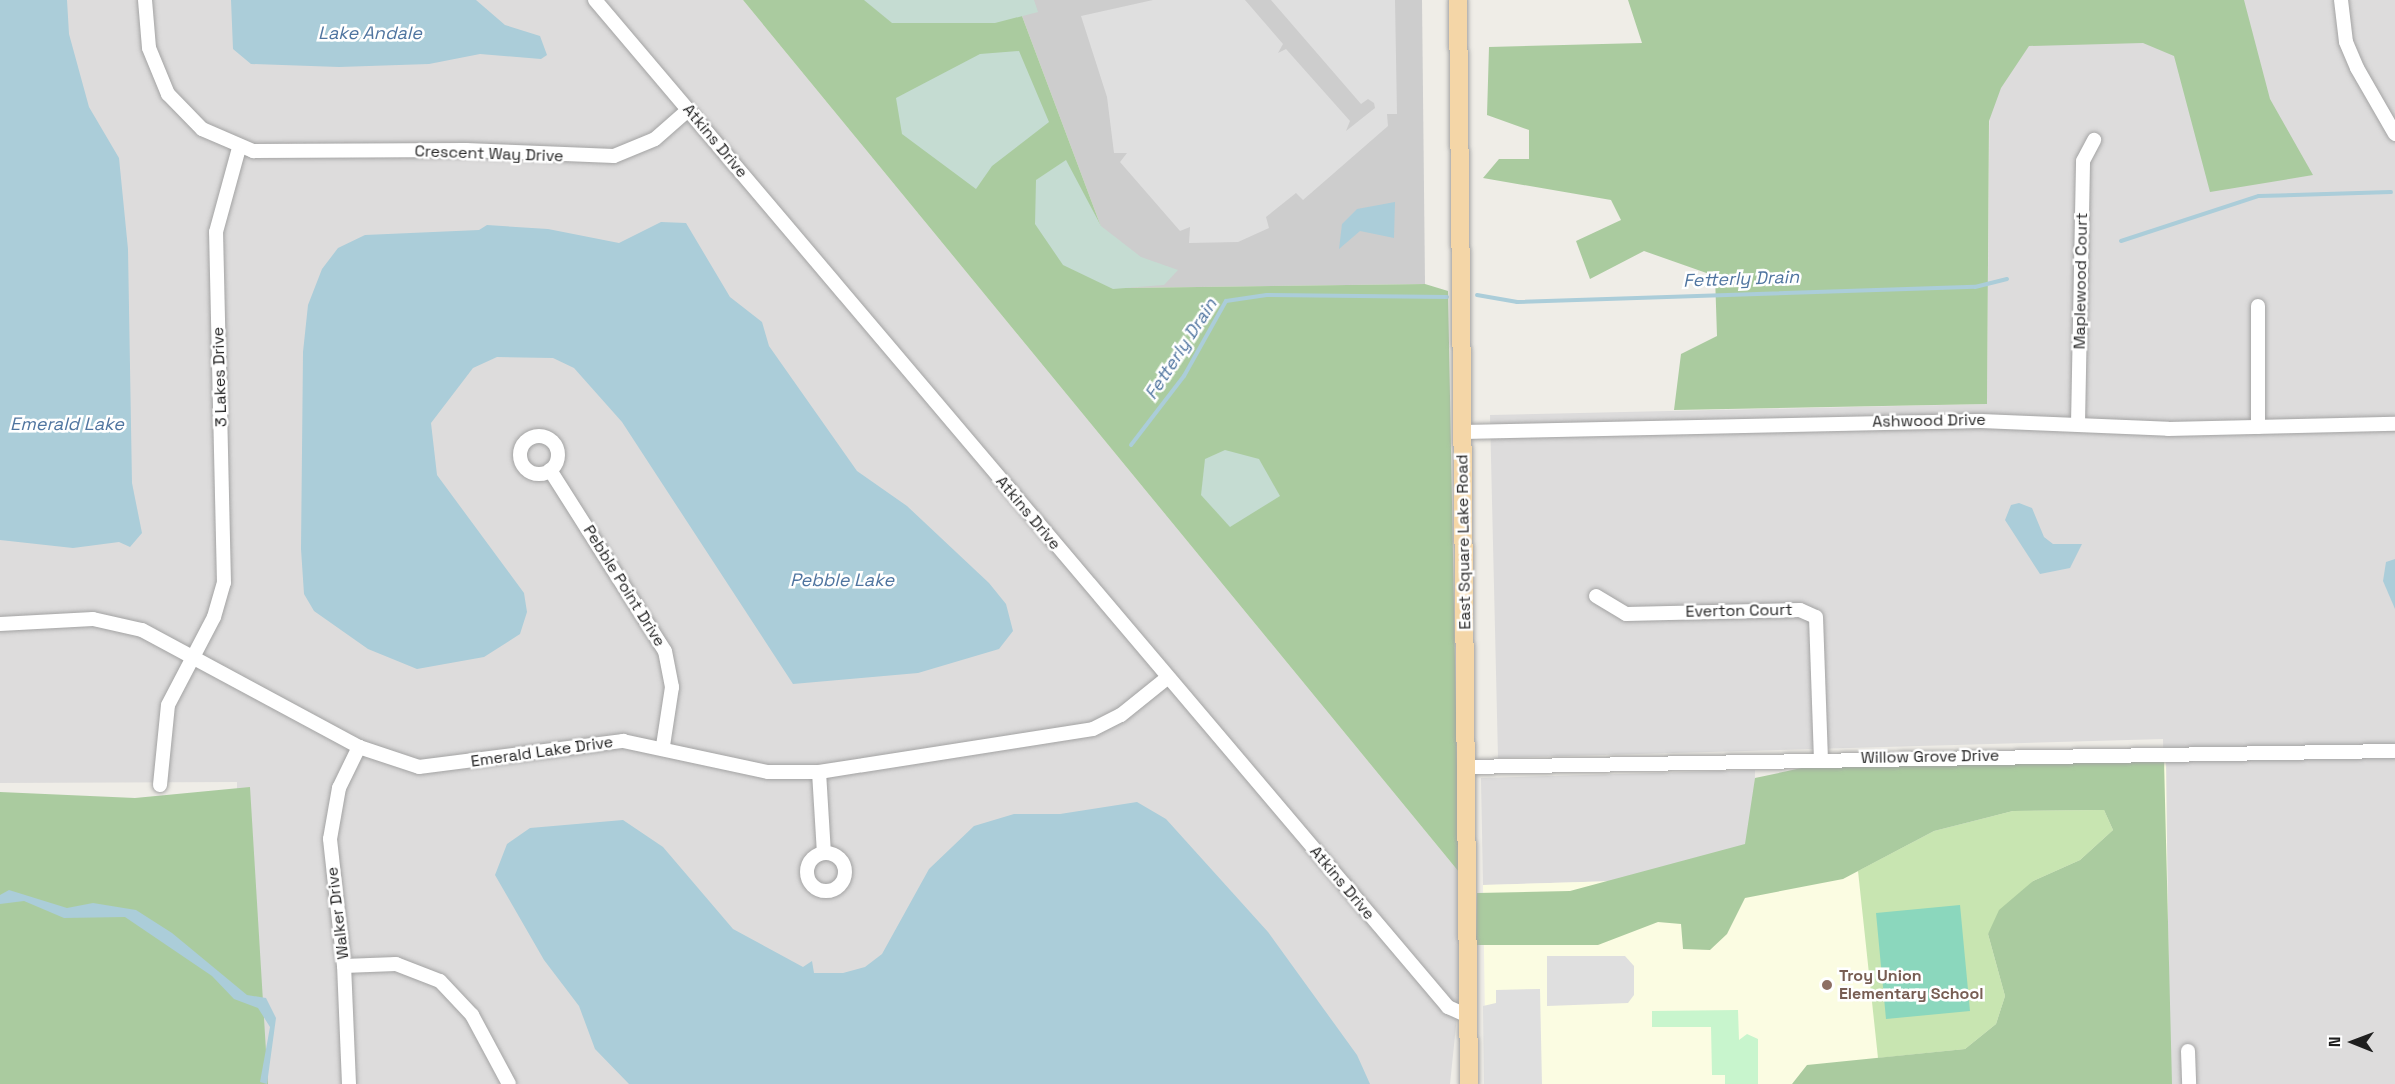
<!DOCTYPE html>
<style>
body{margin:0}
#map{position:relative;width:2395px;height:1084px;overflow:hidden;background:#efede7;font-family:"Space Grotesk",sans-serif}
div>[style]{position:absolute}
.residential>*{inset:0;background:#dddcdc}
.education>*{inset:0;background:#fbfce2}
.religious>*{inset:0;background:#cdcdcd}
.grass>*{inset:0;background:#c8e5b1}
.forest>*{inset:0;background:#aacb9f}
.wetland>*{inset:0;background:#c5dcd2}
.park>*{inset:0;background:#c8f5cd}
.pitch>*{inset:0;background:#8bd7bd}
.parking>*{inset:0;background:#dfdfdf}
.water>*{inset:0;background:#abcdd9}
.stream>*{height:4px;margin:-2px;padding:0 2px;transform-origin:2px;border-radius:2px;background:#abcdd9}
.roads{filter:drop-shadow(0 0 2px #a3a3a3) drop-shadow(0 0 2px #a3a3a3)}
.minor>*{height:14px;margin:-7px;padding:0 7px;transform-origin:7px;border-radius:7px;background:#fff}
.minor>.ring{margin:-7px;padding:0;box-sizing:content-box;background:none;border:14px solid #fff;border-radius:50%}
.major>*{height:18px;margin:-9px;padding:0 9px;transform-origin:9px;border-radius:9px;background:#f4d6a7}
.dots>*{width:16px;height:16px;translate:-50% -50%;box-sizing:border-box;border:3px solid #fff;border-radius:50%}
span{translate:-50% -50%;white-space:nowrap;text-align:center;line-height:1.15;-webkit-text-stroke:5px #fff;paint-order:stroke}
.street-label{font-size:16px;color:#1f1f1f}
.education-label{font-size:16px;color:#785e54;font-weight:700}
.left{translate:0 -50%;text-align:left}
.water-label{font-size:18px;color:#5075a0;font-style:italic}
.north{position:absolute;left:2323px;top:1012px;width:60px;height:60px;-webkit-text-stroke:4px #fff;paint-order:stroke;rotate:271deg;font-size:16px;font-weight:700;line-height:24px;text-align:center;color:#1f1f1f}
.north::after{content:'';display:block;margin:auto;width:21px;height:27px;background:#1f1f1f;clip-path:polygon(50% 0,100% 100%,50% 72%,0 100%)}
</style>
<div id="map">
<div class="residential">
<div style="clip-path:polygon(0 0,743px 0,1459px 872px,1459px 997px,1450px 1084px,235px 1084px,237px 782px,0 783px)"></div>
<div style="clip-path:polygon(2239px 0,2395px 0,2395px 1084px,2170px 1084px,2163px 739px,1498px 758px,1490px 415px,1987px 404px,1990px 47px)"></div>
<div style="clip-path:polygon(1755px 770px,1754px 877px,1483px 885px,1481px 778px)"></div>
</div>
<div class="education">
<div style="clip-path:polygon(2166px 759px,2170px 1084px,1486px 1084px,1483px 885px,1814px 875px)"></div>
</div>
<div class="religious">
<div style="clip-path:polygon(1016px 0,1422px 0,1425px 284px,1124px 288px)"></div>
</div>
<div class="grass">
<div style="clip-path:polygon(2104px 810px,2113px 830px,2080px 860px,2033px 881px,1988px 934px,2005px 996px,1996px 1024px,1965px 1049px,1878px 1058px,1858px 871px,1934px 831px,2013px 811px)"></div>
</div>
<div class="forest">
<div style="clip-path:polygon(743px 0,1016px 0,1124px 288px,1425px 284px,1448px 291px,1459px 872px)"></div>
<div style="clip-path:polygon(1628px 0,2244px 0,2270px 99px,2313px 175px,2210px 192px,2174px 56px,2143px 43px,2029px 46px,2001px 88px,1989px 121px,1987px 404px,1674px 410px,1681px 354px,1717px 336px,1715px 276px,1644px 251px,1590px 279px,1576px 241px,1621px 220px,1611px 200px,1483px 178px,1499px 159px,1529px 159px,1529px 130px,1487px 115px,1489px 47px,1642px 43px)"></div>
<div style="clip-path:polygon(2164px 760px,2172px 1084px,1792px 1084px,1807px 1065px,1965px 1049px,1996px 1024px,2005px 996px,1988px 934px,1999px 910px,2033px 881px,2080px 860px,2113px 830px,2104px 810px,2013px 811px,1934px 831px,1843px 879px,1745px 898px,1727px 934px,1710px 950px,1683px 949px,1681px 924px,1658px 922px,1598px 945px,1476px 945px,1477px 893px,1570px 891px,1745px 844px,1755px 778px,1811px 766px)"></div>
<div style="clip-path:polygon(250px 787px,268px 1084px,0 1084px,0 792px,135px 798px)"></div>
</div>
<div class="wetland">
<div style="clip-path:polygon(864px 0,1034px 0,1038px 12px,995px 23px,892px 23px)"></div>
<div style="clip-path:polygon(1019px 51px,1049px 122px,992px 166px,976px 189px,902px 134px,896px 98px,980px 54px)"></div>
<div style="clip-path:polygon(1066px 160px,1101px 226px,1141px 257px,1178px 270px,1164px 285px,1113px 289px,1063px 265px,1035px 224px,1036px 180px)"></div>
<div style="clip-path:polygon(1225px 450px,1259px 459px,1280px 496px,1230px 527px,1201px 495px,1205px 459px)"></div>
</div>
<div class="park">
<div style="clip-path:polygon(1738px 1010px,1739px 1040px,1747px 1034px,1758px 1039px,1758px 1084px,1725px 1084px,1725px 1075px,1712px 1075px,1711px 1027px,1652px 1027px,1652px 1011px)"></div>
</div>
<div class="pitch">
<div style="clip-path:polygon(1960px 905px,1970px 1011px,1886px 1019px,1876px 913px)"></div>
</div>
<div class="parking">
<div style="clip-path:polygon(1153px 0,1245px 0,1283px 44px,1278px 53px,1286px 49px,1350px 121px,1346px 131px,1375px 108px,1374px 103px,1368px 99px,1361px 104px,1271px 0,1395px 0,1397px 114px,1387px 114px,1388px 126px,1303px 200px,1296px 193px,1266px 217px,1269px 228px,1238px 242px,1189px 243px,1190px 227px,1180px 231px,1120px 162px,1127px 153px,1114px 153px,1107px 97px,1081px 16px)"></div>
<div style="clip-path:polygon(1547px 956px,1625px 956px,1634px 966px,1634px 995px,1628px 1003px,1547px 1006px)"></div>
<div style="clip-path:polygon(1540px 989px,1542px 1084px,1484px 1084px,1483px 1006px,1496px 1003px,1496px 990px)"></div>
</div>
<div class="water">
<div style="clip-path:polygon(0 0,67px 0,69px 34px,89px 107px,119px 158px,128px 249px,132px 483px,142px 533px,130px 547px,119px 542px,73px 548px,0 540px)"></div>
<div style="clip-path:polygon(231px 0,476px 0,505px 25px,540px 36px,547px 55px,541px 59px,480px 54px,429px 64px,339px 67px,251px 64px,233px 49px)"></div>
<div style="clip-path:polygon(1395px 202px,1394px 238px,1360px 231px,1339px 249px,1342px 224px,1357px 209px)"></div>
<div style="clip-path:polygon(661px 222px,686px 223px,730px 297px,762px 322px,769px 346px,857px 471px,907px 506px,989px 583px,1006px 604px,1013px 631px,999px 649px,918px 673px,793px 684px,622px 422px,574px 368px,553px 358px,497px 357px,473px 368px,431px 423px,437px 475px,524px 593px,527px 612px,520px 634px,484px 657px,417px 669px,368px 649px,314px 611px,304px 594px,301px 549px,303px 352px,308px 305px,322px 269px,338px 248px,365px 235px,479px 230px,487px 225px,548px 229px,619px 243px)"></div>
<div style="clip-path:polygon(2019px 503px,2032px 508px,2044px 537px,2053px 544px,2082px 544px,2070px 568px,2040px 574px,2005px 520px,2011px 505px)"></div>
<div style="clip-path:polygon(2395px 559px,2395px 609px,2383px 581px,2386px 562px)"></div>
<div style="clip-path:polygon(1137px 802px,1166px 819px,1268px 932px,1357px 1055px,1370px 1084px,629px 1084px,595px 1049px,579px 1006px,544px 960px,495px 875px,507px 844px,530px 828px,623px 820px,663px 847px,733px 929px,803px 967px,812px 961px,814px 973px,843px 973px,865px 967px,882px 954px,929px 869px,974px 826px,1014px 814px,1060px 814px)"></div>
<div style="clip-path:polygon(9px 890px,67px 908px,93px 903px,136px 910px,172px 933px,247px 995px,266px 998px,276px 1018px,267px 1084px,260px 1082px,270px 1027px,258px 1008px,234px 999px,212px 976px,125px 917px,64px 918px,24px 901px,0 904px,0 895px)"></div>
</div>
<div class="stream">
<div style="left:2121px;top:241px;width:145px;rotate:-18.1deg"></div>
<div style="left:2259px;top:196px;width:132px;rotate:-1.7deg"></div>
<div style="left:1477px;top:295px;width:41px;rotate:9.9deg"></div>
<div style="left:1517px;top:302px;width:458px;rotate:-1.9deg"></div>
<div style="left:1975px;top:287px;width:33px;rotate:-14deg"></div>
<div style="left:1131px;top:445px;width:87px;rotate:-52.5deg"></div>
<div style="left:1184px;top:376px;width:86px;rotate:-60.8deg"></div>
<div style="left:1226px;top:301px;width:41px;rotate:-8.3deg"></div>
<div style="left:1267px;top:295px;width:180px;rotate:0.6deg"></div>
</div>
<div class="roads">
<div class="minor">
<div style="left:145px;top:0;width:48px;rotate:85.2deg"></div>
<div style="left:149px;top:48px;width:50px;rotate:67.6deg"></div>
<div style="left:168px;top:94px;width:49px;rotate:45.8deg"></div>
<div style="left:202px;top:129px;width:56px;rotate:23.3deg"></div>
<div style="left:253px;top:151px;width:213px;rotate:-0.3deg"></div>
<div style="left:466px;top:150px;width:148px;rotate:2.3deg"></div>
<div style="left:614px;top:156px;width:44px;rotate:-22.5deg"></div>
<div style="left:655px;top:139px;width:44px;rotate:-41.3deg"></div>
<div style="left:595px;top:0;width:1320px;rotate:49.73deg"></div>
<div style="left:1448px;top:1007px;width:22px;rotate:24deg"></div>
<div style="left:2341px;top:0;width:42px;rotate:83.2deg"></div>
<div style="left:2346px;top:42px;width:28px;rotate:67deg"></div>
<div style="left:2357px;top:68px;width:76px;rotate:60.1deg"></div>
<div style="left:2258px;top:306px;width:121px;rotate:90deg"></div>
<div style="left:2078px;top:424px;width:263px;rotate:-88.9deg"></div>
<div style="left:2083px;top:161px;width:24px;rotate:-62deg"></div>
<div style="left:1463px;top:432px;width:518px;rotate:-1.22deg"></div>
<div style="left:1981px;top:421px;width:187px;rotate:2.4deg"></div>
<div style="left:2168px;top:429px;width:227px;rotate:-1.3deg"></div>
<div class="ring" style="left:520px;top:436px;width:24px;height:24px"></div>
<div style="left:550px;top:470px;width:214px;rotate:57.6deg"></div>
<div style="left:665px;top:651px;width:37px;rotate:79deg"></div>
<div style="left:672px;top:687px;width:60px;rotate:98.7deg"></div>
<div style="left:1596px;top:596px;width:35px;rotate:31deg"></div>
<div style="left:1626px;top:614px;width:174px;rotate:-1.3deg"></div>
<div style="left:1800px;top:610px;width:17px;rotate:24deg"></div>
<div style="left:1816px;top:617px;width:142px;rotate:88deg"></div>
<div style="left:0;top:624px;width:93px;rotate:-3.1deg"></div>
<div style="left:93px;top:619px;width:50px;rotate:12.7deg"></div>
<div style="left:142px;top:630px;width:247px;rotate:28.3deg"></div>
<div style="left:359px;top:747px;width:63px;rotate:18.4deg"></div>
<div style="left:419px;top:767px;width:206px;rotate:-7.3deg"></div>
<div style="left:623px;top:741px;width:148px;rotate:12.1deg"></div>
<div style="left:768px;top:772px;width:51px"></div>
<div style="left:819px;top:772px;width:277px;rotate:-8.9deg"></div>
<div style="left:1093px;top:729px;width:31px;rotate:-27deg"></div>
<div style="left:1121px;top:715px;width:59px;rotate:-38.8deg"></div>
<div style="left:1466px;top:767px;width:929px;rotate:-0.99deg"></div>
<div style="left:819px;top:772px;width:81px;rotate:86.5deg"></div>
<div style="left:160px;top:785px;width:80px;rotate:-84.3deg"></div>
<div style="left:168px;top:705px;width:99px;rotate:-62.4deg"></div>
<div style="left:214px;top:617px;width:35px;rotate:-74deg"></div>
<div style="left:224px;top:583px;width:351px;rotate:-91.3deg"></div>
<div style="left:216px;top:232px;width:87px;rotate:-74.7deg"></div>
<div class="ring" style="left:807px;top:853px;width:24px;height:24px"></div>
<div style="left:344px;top:966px;width:52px;rotate:-2.2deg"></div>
<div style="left:396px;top:964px;width:47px;rotate:21.1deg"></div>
<div style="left:440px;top:981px;width:47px;rotate:46.7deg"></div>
<div style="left:472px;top:1015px;width:78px;rotate:61.8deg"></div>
<div style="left:2188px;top:1051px;width:33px;rotate:88deg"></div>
<div style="left:349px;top:1084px;width:118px;rotate:-92.4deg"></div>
<div style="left:344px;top:966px;width:128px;rotate:-96.3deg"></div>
<div style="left:330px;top:839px;width:52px;rotate:-80deg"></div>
<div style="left:339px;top:788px;width:46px;rotate:-64deg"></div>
</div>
<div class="major">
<div style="left:1458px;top:0;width:1084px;rotate:89.42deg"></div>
</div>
</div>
<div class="dots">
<div style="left:1827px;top:985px;background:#8d6e63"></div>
</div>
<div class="street-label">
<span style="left:715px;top:141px;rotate:50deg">Atkins Drive</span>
<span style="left:489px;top:154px;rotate:2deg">Crescent Way Drive</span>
<span style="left:2081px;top:281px;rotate:-89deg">Maplewood Court</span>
<span style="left:220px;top:377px;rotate:-92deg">3 Lakes Drive</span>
<span style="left:1929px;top:421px;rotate:-1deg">Ashwood Drive</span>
<span style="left:1028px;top:513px;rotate:50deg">Atkins Drive</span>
<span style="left:1464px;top:542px;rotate:-91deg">East Square Lake Road</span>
<span style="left:624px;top:586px;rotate:58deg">Pebble Point Drive</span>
<span style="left:1739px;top:611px;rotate:-1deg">Everton Court</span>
<span style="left:542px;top:752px;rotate:-8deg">Emerald Lake Drive</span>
<span style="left:1930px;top:757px;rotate:-1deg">Willow Grove Drive</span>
<span style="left:1342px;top:883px;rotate:50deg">Atkins Drive</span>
<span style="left:338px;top:913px;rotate:-97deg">Walker Drive</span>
</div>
<div class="education-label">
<span class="left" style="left:1839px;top:985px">Troy Union<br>Elementary School</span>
</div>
<div class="water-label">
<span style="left:370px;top:33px">Lake Andale</span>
<span style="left:1741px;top:279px;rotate:-2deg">Fetterly Drain</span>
<span style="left:1181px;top:349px;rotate:-57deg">Fetterly Drain</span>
<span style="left:67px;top:424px">Emerald Lake</span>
<span style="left:842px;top:580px">Pebble Lake</span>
</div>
<div class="north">N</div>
</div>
